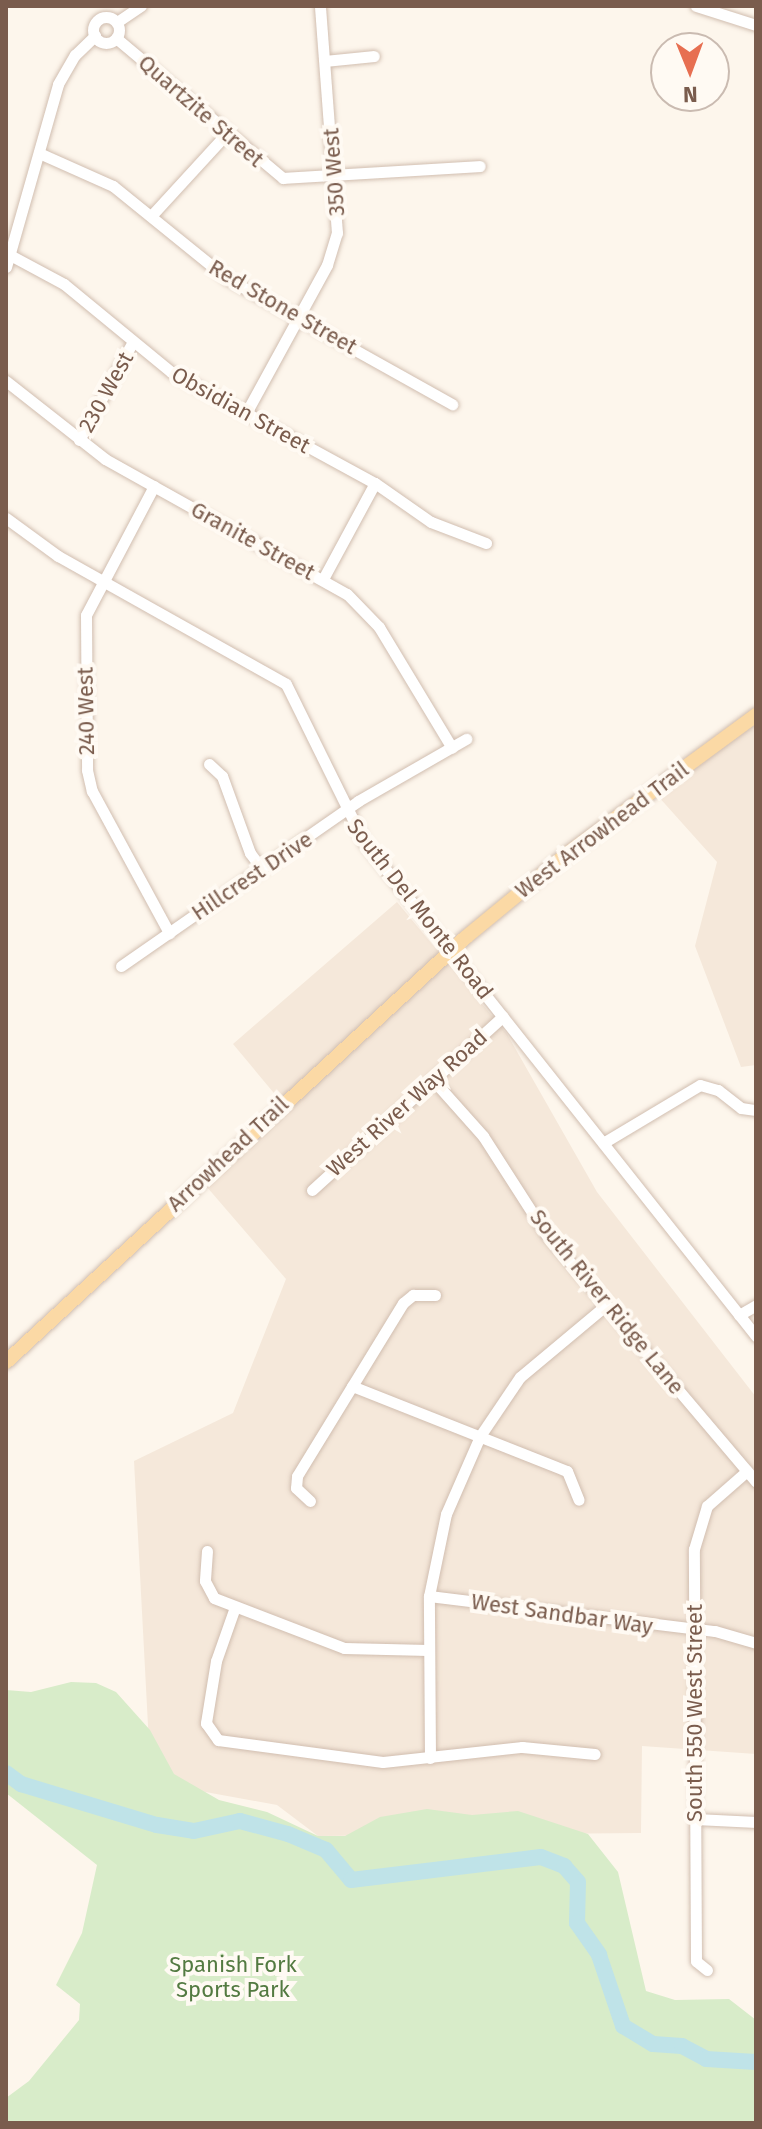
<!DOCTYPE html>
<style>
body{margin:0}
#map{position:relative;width:762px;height:2129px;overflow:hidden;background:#fdf6ec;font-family:"Fira Sans",sans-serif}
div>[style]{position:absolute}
.residential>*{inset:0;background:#f5e8da}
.green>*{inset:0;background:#d8ecc9}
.river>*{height:16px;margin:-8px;padding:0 8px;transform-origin:8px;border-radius:8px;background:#bfe3e8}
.roads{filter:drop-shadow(0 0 2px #d1beb0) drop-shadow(0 0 2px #d1beb0)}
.minor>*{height:11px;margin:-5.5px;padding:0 5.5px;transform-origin:5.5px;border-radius:5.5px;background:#fff}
.minor>.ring{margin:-5.5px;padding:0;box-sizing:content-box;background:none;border:11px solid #fff;border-radius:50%}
.major>*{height:14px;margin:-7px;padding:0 7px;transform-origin:7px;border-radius:7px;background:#fbd9a5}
span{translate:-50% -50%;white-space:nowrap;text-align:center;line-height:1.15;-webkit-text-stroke:8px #fffaf3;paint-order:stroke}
.street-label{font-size:22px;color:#7a5c4d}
.park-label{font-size:22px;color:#537a41}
.frame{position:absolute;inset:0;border:8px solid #7a5c4d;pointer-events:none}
.north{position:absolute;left:650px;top:32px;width:80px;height:80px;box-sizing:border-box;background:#fffaf3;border:2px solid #cabbb1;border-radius:50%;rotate:179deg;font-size:22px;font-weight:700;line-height:32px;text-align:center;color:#7a5c4d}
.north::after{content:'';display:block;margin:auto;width:28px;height:36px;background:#e76f51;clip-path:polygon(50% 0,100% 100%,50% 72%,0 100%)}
</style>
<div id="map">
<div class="residential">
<div style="clip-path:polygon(756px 722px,756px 1065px,741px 1067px,695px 946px,717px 862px,657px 795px)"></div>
<div style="clip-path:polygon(397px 902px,507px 1034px,597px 1192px,756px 1397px,756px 1754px,642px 1746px,641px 1833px,318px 1836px,277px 1805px,151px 1782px,134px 1461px,233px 1413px,286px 1279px,200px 1179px,283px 1104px,233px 1044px)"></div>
</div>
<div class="green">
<div style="clip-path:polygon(71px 1682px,96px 1683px,116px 1692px,150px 1730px,174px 1774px,219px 1800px,267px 1812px,318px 1836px,345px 1836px,380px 1817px,427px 1809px,472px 1815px,518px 1811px,588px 1834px,618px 1872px,646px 1991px,675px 2000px,729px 1999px,756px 2020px,756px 2123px,6px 2123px,6px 2098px,29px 2081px,79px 2020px,80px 2004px,56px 1985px,82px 1933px,97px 1865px,6px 1793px,6px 1690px,31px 1692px)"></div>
</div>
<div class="river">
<div style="left:6px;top:1773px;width:19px;rotate:36deg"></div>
<div style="left:21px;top:1784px;width:142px;rotate:16.8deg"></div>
<div style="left:157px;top:1825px;width:37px;rotate:9deg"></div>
<div style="left:194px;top:1831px;width:47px;rotate:-12.3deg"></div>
<div style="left:240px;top:1821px;width:50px;rotate:15.2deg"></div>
<div style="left:288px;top:1834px;width:41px;rotate:22.8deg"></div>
<div style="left:326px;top:1850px;width:39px;rotate:50deg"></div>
<div style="left:351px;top:1880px;width:191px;rotate:-6.9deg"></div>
<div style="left:541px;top:1857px;width:25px;rotate:21deg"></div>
<div style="left:564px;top:1866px;width:21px;rotate:49deg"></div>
<div style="left:578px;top:1882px;width:41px;rotate:91.4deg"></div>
<div style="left:577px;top:1923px;width:39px;rotate:55deg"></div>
<div style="left:599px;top:1955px;width:75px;rotate:71.3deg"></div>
<div style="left:623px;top:2026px;width:35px;rotate:31deg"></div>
<div style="left:653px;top:2044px;width:29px;rotate:4deg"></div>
<div style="left:682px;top:2046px;width:27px;rotate:28deg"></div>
<div style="left:706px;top:2059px;width:50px;rotate:3.4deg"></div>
</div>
<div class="roads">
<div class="minor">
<div style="left:696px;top:6px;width:63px;rotate:17.6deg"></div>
<div class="ring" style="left:93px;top:17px;width:15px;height:15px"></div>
<div style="left:117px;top:22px;width:29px;rotate:-34deg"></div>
<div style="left:116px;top:38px;width:218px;rotate:40deg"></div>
<div style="left:283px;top:178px;width:197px;rotate:-3.5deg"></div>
<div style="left:325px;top:61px;width:49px;rotate:-5.8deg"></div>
<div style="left:39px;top:153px;width:81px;rotate:24deg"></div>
<div style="left:113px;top:186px;width:148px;rotate:39deg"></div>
<div style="left:228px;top:279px;width:257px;rotate:29.2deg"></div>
<div style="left:151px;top:216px;width:113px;rotate:-47.5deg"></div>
<div style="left:10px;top:255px;width:61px;rotate:28.2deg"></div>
<div style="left:64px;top:284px;width:139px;rotate:39.4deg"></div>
<div style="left:171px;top:372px;width:232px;rotate:28.6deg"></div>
<div style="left:375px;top:483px;width:68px;rotate:34.9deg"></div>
<div style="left:431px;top:522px;width:59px;rotate:20.9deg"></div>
<div style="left:6px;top:267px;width:190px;rotate:-74.1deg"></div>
<div style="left:58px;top:84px;width:34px;rotate:-60deg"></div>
<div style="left:75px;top:55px;width:28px;rotate:-44deg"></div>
<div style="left:6px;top:381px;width:126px;rotate:38.2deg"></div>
<div style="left:105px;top:459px;width:277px;rotate:29.2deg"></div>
<div style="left:347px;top:594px;width:46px;rotate:45.9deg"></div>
<div style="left:379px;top:627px;width:141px;rotate:58.9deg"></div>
<div style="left:246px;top:413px;width:169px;rotate:-61.3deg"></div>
<div style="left:327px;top:265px;width:34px;rotate:-73deg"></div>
<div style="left:337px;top:233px;width:228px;rotate:-94.3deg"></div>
<div style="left:79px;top:440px;width:111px;rotate:-61.3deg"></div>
<div style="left:154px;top:486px;width:146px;rotate:117.8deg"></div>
<div style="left:86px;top:615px;width:155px;rotate:89.6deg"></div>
<div style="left:87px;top:770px;width:22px;rotate:77deg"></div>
<div style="left:92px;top:791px;width:162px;rotate:61.5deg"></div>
<div style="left:6px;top:518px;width:64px;rotate:36.2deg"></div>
<div style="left:58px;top:556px;width:261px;rotate:29.3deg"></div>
<div style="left:286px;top:684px;width:176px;rotate:63.7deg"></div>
<div style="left:364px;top:842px;width:631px;rotate:51.57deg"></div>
<div style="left:323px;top:579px;width:109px;rotate:-61.6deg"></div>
<div style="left:209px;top:764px;width:18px;rotate:43deg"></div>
<div style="left:222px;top:776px;width:82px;rotate:70deg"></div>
<div style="left:250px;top:853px;width:20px;rotate:53deg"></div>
<div style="left:121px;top:966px;width:289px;rotate:-34.8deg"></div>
<div style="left:358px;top:801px;width:125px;rotate:-29.9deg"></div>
<div style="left:434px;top:1081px;width:74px;rotate:48.3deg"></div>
<div style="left:483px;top:1136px;width:117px;rotate:57.3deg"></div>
<div style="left:546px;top:1234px;width:325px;rotate:49.7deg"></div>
<div style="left:603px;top:1143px;width:113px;rotate:-30.9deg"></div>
<div style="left:700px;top:1085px;width:19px;rotate:16deg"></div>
<div style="left:718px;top:1090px;width:29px;rotate:38deg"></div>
<div style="left:741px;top:1108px;width:15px;rotate:8deg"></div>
<div style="left:312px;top:1190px;width:258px;rotate:-42.3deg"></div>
<div style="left:739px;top:1315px;width:20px;rotate:-30deg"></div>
<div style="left:352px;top:1386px;width:231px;rotate:21.6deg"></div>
<div style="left:567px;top:1471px;width:31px;rotate:68deg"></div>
<div style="left:310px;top:1501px;width:19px;rotate:-137deg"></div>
<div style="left:296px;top:1488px;width:12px;rotate:-85deg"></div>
<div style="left:297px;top:1476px;width:203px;rotate:-58.5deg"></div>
<div style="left:403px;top:1303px;width:13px;rotate:-39deg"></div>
<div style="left:413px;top:1295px;width:22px"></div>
<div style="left:207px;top:1551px;width:30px;rotate:94deg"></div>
<div style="left:205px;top:1581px;width:19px;rotate:62deg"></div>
<div style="left:214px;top:1598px;width:139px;rotate:21deg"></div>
<div style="left:344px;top:1648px;width:84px;rotate:1.4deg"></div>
<div style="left:429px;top:1596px;width:288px;rotate:7deg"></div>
<div style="left:715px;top:1631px;width:43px;rotate:16.3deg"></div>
<div style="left:235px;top:1607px;width:57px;rotate:109.4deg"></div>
<div style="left:216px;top:1661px;width:63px;rotate:99.2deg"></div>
<div style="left:206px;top:1723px;width:21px;rotate:55deg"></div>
<div style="left:218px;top:1740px;width:166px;rotate:7.6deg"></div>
<div style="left:383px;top:1762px;width:140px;rotate:-6.2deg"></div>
<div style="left:522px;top:1747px;width:73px;rotate:5.5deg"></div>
<div style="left:430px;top:1758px;width:162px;rotate:-90.4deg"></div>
<div style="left:429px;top:1596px;width:84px;rotate:-78.3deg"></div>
<div style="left:446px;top:1514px;width:85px;rotate:-66.4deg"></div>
<div style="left:480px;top:1436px;width:71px;rotate:-55.9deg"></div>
<div style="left:520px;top:1377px;width:112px;rotate:-39.9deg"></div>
<div style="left:696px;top:1819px;width:60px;rotate:2.9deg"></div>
<div style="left:707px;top:1970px;width:14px;rotate:-141deg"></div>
<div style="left:696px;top:1961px;width:412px;rotate:-90.3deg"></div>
<div style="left:694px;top:1549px;width:45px;rotate:-73.2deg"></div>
<div style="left:707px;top:1506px;width:53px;rotate:-41.2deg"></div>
</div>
<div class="major">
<div style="left:6px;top:1362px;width:625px;rotate:-42.73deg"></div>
<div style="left:465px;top:938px;width:132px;rotate:-39.5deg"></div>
<div style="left:567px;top:854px;width:235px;rotate:-36.3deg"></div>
</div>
</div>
<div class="street-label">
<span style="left:201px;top:111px;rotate:41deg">Quartzite Street</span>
<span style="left:334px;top:172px;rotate:-94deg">350 West</span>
<span style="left:283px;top:307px;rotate:30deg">Red Stone Street</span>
<span style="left:106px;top:392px;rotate:-61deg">230 West</span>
<span style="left:241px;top:410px;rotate:29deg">Obsidian Street</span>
<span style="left:253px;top:541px;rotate:29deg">Granite Street</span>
<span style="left:86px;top:711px;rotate:-91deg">240 West</span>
<span style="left:602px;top:830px;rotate:-37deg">West Arrowhead Trail</span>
<span style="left:252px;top:876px;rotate:-34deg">Hillcrest Drive</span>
<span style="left:420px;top:909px;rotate:52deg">South Del Monte Road</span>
<span style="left:407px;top:1103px;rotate:-42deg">West River Way Road</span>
<span style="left:228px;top:1154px;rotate:-43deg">Arrowhead Trail</span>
<span style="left:607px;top:1302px;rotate:51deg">South River Ridge Lane</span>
<span style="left:562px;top:1614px;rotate:8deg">West Sandbar Way</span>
<span style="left:695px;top:1713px;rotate:-90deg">South 550 West Street</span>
</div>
<div class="park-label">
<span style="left:233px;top:1977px">Spanish Fork<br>Sports Park</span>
</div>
<div class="frame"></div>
<div class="north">N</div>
</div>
